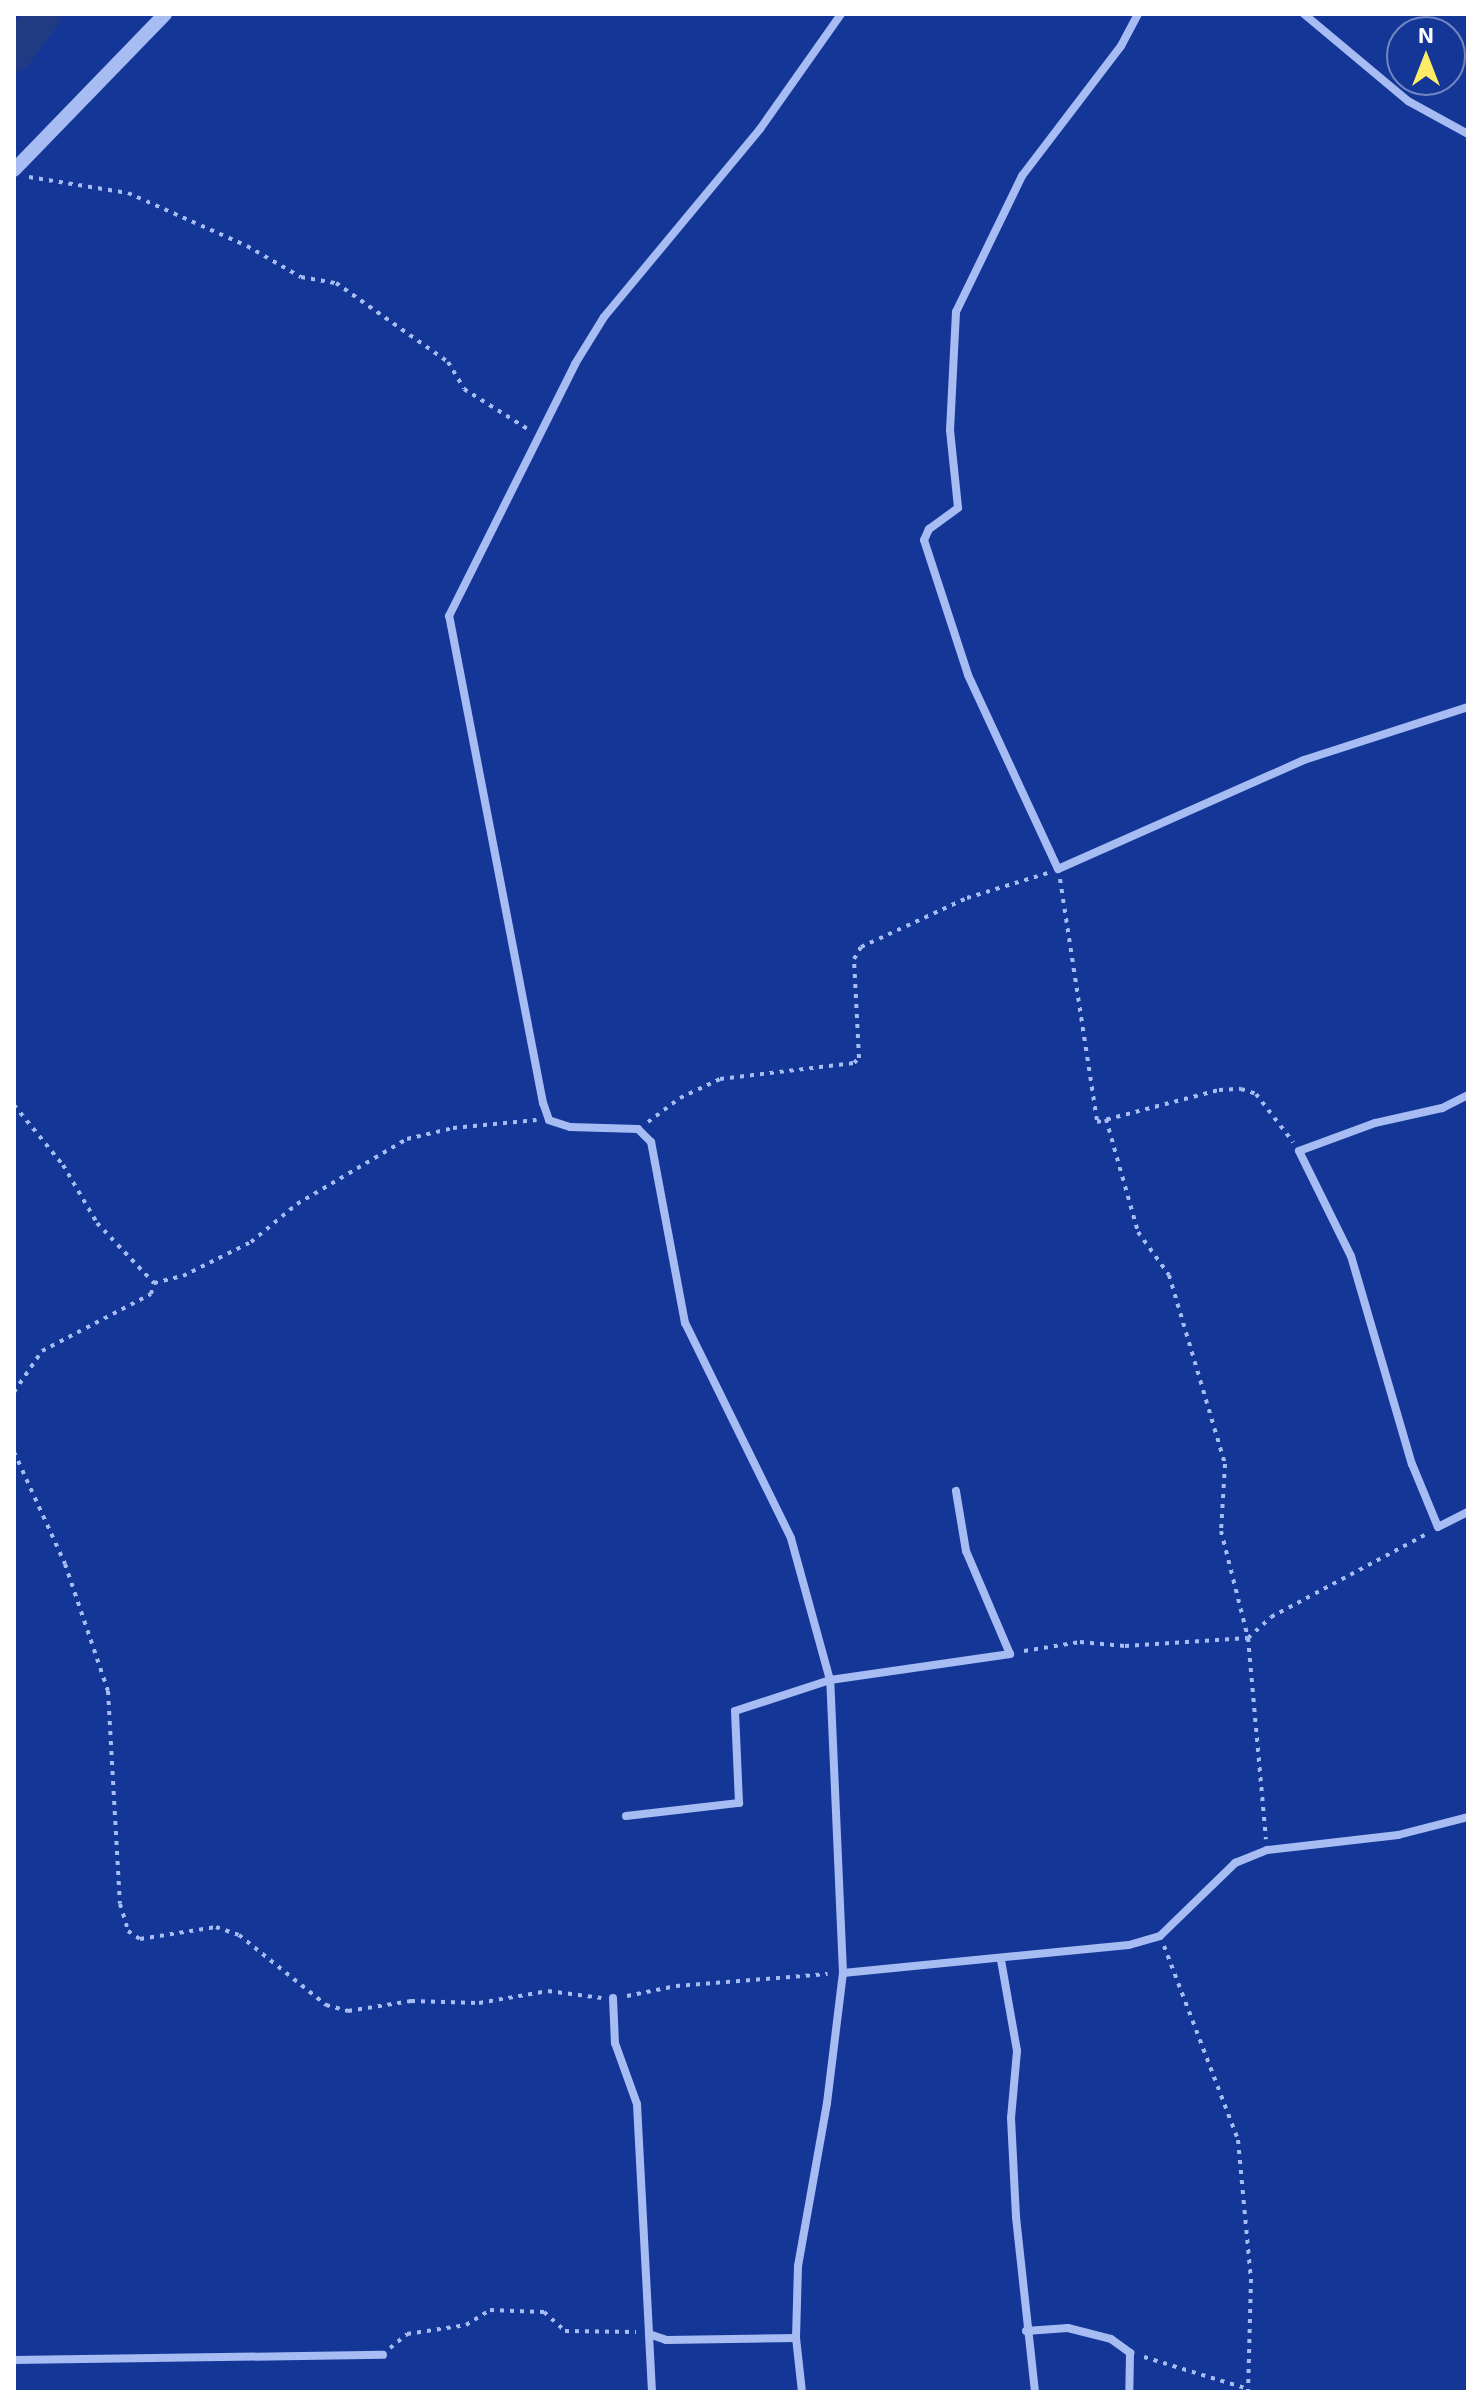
<!DOCTYPE html>
<style>
body{margin:0}
#map{position:relative;width:1482px;height:2406px;overflow:hidden;background:#143797;font-family:"Exo 2",sans-serif}
div>[style]{position:absolute}
.river>*{height:36px;margin:-18px;padding:0 18px;transform-origin:18px;border-radius:18px;background:#213a84}
.path>*{height:4px;margin-top:-2px;transform-origin:0;background:repeating-linear-gradient(90deg,#a6bcf2 0 4px,transparent 0 10px)}
.minor>*{height:8px;margin:-4px;padding:0 4px;transform-origin:4px;border-radius:4px;background:#a6bcf2}
.tertiary>*{height:14px;margin:-7px;padding:0 7px;transform-origin:7px;border-radius:7px;background:#a6bcf2}
span{translate:-50% -50%;white-space:nowrap;text-align:center;line-height:1.15;-webkit-text-stroke:6px #143797;paint-order:stroke}
.frame{position:absolute;inset:0;border:16px solid #fff;pointer-events:none}
.north{position:absolute;left:1386px;top:16px;width:80px;height:80px;box-sizing:border-box;background:#143797;border:2px solid #7287c1;border-radius:50%;rotate:0deg;font-size:22px;font-weight:700;line-height:32px;text-align:center;color:#fff}
.north::after{content:'';display:block;margin:auto;width:28px;height:36px;background:#ffed67;clip-path:polygon(50% 0,100% 100%,50% 72%,0 100%)}
</style>
<div id="map">
<div class="river">
<div style="left:14px;top:54px;width:50px;rotate:-53.1deg"></div>
</div>
<div class="path">
<div style="left:29px;top:177px;width:100px;rotate:9.2deg"></div>
<div style="left:128px;top:193px;width:130px;rotate:24deg"></div>
<div style="left:247px;top:246px;width:62px;rotate:29.9deg"></div>
<div style="left:301px;top:277px;width:36px;rotate:10deg"></div>
<div style="left:336px;top:283px;width:137px;rotate:35.2deg"></div>
<div style="left:448px;top:362px;width:31px;rotate:59deg"></div>
<div style="left:464px;top:389px;width:77px;rotate:32.2deg"></div>
<div style="left:1060px;top:879px;width:246px;rotate:81.3deg"></div>
<div style="left:1097px;top:1122px;width:126px;rotate:-14.7deg"></div>
<div style="left:1219px;top:1090px;width:22px;rotate:-3deg"></div>
<div style="left:1241px;top:1089px;width:16px;rotate:18deg"></div>
<div style="left:1256px;top:1094px;width:61px;rotate:52.4deg"></div>
<div style="left:14px;top:1105px;width:77px;rotate:50.8deg"></div>
<div style="left:63px;top:1165px;width:67px;rotate:59.6deg"></div>
<div style="left:97px;top:1223px;width:83px;rotate:46.5deg"></div>
<div style="left:1106px;top:1119px;width:117px;rotate:74.2deg"></div>
<div style="left:1138px;top:1232px;width:53px;rotate:54.2deg"></div>
<div style="left:1169px;top:1275px;width:197px;rotate:73.5deg"></div>
<div style="left:1225px;top:1464px;width:67px;rotate:93.4deg"></div>
<div style="left:1221px;top:1531px;width:110px;rotate:75.8deg"></div>
<div style="left:1248px;top:1638px;width:202px;rotate:84.9deg"></div>
<div style="left:648px;top:1122px;width:40px;rotate:-37deg"></div>
<div style="left:680px;top:1098px;width:44px;rotate:-25.4deg"></div>
<div style="left:720px;top:1079px;width:135px;rotate:-6.8deg"></div>
<div style="left:854px;top:1063px;width:7px;rotate:-45deg"></div>
<div style="left:859px;top:1058px;width:99px;rotate:-92.9deg"></div>
<div style="left:854px;top:959px;width:14px;rotate:-60deg"></div>
<div style="left:861px;top:947px;width:117px;rotate:-24.8deg"></div>
<div style="left:967px;top:898px;width:85px;rotate:-17.2deg"></div>
<div style="left:154px;top:1283px;width:30px;rotate:-14deg"></div>
<div style="left:183px;top:1276px;width:76px;rotate:-26.6deg"></div>
<div style="left:251px;top:1242px;width:60px;rotate:-39.6deg"></div>
<div style="left:297px;top:1204px;width:128px;rotate:-30.6deg"></div>
<div style="left:407px;top:1139px;width:47px;rotate:-13.4deg"></div>
<div style="left:453px;top:1128px;width:84px;rotate:-5.4deg"></div>
<div style="left:14px;top:1392px;width:50px;rotate:-55.7deg"></div>
<div style="left:42px;top:1351px;width:123px;rotate:-27.6deg"></div>
<div style="left:151px;top:1294px;width:11px;rotate:-75deg"></div>
<div style="left:14px;top:1452px;width:123px;rotate:65.5deg"></div>
<div style="left:65px;top:1564px;width:134px;rotate:71.3deg"></div>
<div style="left:108px;top:1691px;width:213px;rotate:86.8deg"></div>
<div style="left:120px;top:1904px;width:28px;rotate:73deg"></div>
<div style="left:128px;top:1931px;width:14px;rotate:34deg"></div>
<div style="left:140px;top:1939px;width:77px;rotate:-9deg"></div>
<div style="left:216px;top:1927px;width:24px;rotate:19deg"></div>
<div style="left:239px;top:1935px;width:112px;rotate:38.8deg"></div>
<div style="left:326px;top:2005px;width:23px;rotate:15deg"></div>
<div style="left:348px;top:2011px;width:64px;rotate:-9deg"></div>
<div style="left:411px;top:2001px;width:68px;rotate:1.7deg"></div>
<div style="left:479px;top:2003px;width:70px;rotate:-9.9deg"></div>
<div style="left:548px;top:1991px;width:54px;rotate:7.4deg"></div>
<div style="left:1024px;top:1651px;width:57px;rotate:-9.1deg"></div>
<div style="left:1080px;top:1642px;width:45px;rotate:5.1deg"></div>
<div style="left:1125px;top:1646px;width:123px;rotate:-3.7deg"></div>
<div style="left:1248px;top:1638px;width:31px;rotate:-42deg"></div>
<div style="left:1271px;top:1617px;width:178px;rotate:-28.1deg"></div>
<div style="left:1164px;top:1946px;width:208px;rotate:69.1deg"></div>
<div style="left:1238px;top:2140px;width:140px;rotate:84.7deg"></div>
<div style="left:1251px;top:2279px;width:113px;rotate:91.5deg"></div>
<div style="left:627px;top:1996px;width:50px;rotate:-11.5deg"></div>
<div style="left:676px;top:1986px;width:152px;rotate:-4.5deg"></div>
<div style="left:390px;top:2348px;width:22px;rotate:-39deg"></div>
<div style="left:407px;top:2334px;width:60px;rotate:-8.7deg"></div>
<div style="left:466px;top:2325px;width:28px;rotate:-32deg"></div>
<div style="left:490px;top:2310px;width:54px;rotate:2.1deg"></div>
<div style="left:544px;top:2312px;width:28px;rotate:42deg"></div>
<div style="left:565px;top:2331px;width:71px;rotate:0.8deg"></div>
<div style="left:1144px;top:2357px;width:106px;rotate:17.1deg"></div>
</div>
<div class="minor">
<div style="left:1138px;top:14px;width:36px;rotate:118deg"></div>
<div style="left:1121px;top:46px;width:163px;rotate:127.3deg"></div>
<div style="left:1022px;top:176px;width:151px;rotate:115.9deg"></div>
<div style="left:956px;top:312px;width:118px;rotate:92.9deg"></div>
<div style="left:950px;top:430px;width:78px;rotate:84.1deg"></div>
<div style="left:958px;top:508px;width:36px;rotate:144deg"></div>
<div style="left:929px;top:529px;width:12px;rotate:114deg"></div>
<div style="left:924px;top:540px;width:142px;rotate:71.9deg"></div>
<div style="left:968px;top:675px;width:214px;rotate:65.1deg"></div>
<div style="left:1058px;top:869px;width:269px;rotate:-23.9deg"></div>
<div style="left:1304px;top:760px;width:172px;rotate:-17.9deg"></div>
<div style="left:1304px;top:14px;width:136px;rotate:39.9deg"></div>
<div style="left:1408px;top:101px;width:68px;rotate:28.8deg"></div>
<div style="left:1468px;top:1095px;width:29px;rotate:153deg"></div>
<div style="left:1442px;top:1108px;width:69px;rotate:167.4deg"></div>
<div style="left:1375px;top:1123px;width:81px;rotate:159.8deg"></div>
<div style="left:1299px;top:1151px;width:117px;rotate:63.7deg"></div>
<div style="left:1351px;top:1256px;width:217px;rotate:73.7deg"></div>
<div style="left:1412px;top:1464px;width:68px;rotate:67.6deg"></div>
<div style="left:1438px;top:1527px;width:34px;rotate:-27deg"></div>
<div style="left:626px;top:1816px;width:114px;rotate:-6.6deg"></div>
<div style="left:739px;top:1803px;width:92px;rotate:-92.5deg"></div>
<div style="left:735px;top:1711px;width:100px;rotate:-18.1deg"></div>
<div style="left:830px;top:1680px;width:182px;rotate:-8.2deg"></div>
<div style="left:1010px;top:1654px;width:112px;rotate:-113.1deg"></div>
<div style="left:966px;top:1551px;width:61px;rotate:-99.5deg"></div>
<div style="left:1001px;top:1960px;width:92px;rotate:80deg"></div>
<div style="left:1017px;top:2051px;width:67px;rotate:95.1deg"></div>
<div style="left:1011px;top:2118px;width:99px;rotate:87.1deg"></div>
<div style="left:1016px;top:2217px;width:176px;rotate:83.8deg"></div>
<div style="left:843px;top:1973px;width:287px;rotate:-5.6deg"></div>
<div style="left:1129px;top:1945px;width:32px;rotate:-16deg"></div>
<div style="left:1160px;top:1936px;width:105px;rotate:-44.2deg"></div>
<div style="left:1235px;top:1863px;width:35px;rotate:-22deg"></div>
<div style="left:1267px;top:1850px;width:132px;rotate:-6.5deg"></div>
<div style="left:1398px;top:1835px;width:72px;rotate:-14.4deg"></div>
<div style="left:613px;top:1998px;width:45px;rotate:87.5deg"></div>
<div style="left:615px;top:2043px;width:65px;rotate:70.2deg"></div>
<div style="left:637px;top:2104px;width:230px;rotate:87deg"></div>
<div style="left:1026px;top:2331px;width:42px;rotate:-4.1deg"></div>
<div style="left:1068px;top:2328px;width:44px;rotate:14.3deg"></div>
<div style="left:1111px;top:2339px;width:24px;rotate:36deg"></div>
<div style="left:1130px;top:2353px;width:39px;rotate:91deg"></div>
<div style="left:14px;top:2360px;width:369px;rotate:-0.8deg"></div>
<div style="left:652px;top:2392px;width:58px;rotate:-93deg"></div>
<div style="left:649px;top:2334px;width:18px;rotate:19deg"></div>
<div style="left:666px;top:2340px;width:130px;rotate:-0.9deg"></div>
<div style="left:802px;top:2392px;width:54px;rotate:-96.3deg"></div>
<div style="left:796px;top:2338px;width:72px;rotate:-88.4deg"></div>
<div style="left:798px;top:2266px;width:166px;rotate:-79.9deg"></div>
<div style="left:827px;top:2103px;width:131px;rotate:-83deg"></div>
<div style="left:843px;top:1973px;width:293px;rotate:-92.5deg"></div>
<div style="left:830px;top:1680px;width:147px;rotate:-105.4deg"></div>
<div style="left:791px;top:1538px;width:240px;rotate:-116.2deg"></div>
<div style="left:685px;top:1323px;width:184px;rotate:-100.6deg"></div>
<div style="left:651px;top:1142px;width:18px;rotate:-135deg"></div>
<div style="left:638px;top:1129px;width:68px;rotate:-178.3deg"></div>
<div style="left:570px;top:1127px;width:22px;rotate:-162deg"></div>
<div style="left:549px;top:1120px;width:18px;rotate:-109deg"></div>
<div style="left:543px;top:1103px;width:496px;rotate:-100.9deg"></div>
<div style="left:449px;top:616px;width:282px;rotate:-63.4deg"></div>
<div style="left:575px;top:364px;width:55px;rotate:-58.3deg"></div>
<div style="left:604px;top:317px;width:244px;rotate:-50.3deg"></div>
<div style="left:760px;top:129px;width:141px;rotate:-54.8deg"></div>
</div>
<div class="tertiary">
<div style="left:14px;top:170px;width:217px;rotate:-45.9deg"></div>
</div>
<div class="frame"></div>
<div class="north">N</div>
</div>
